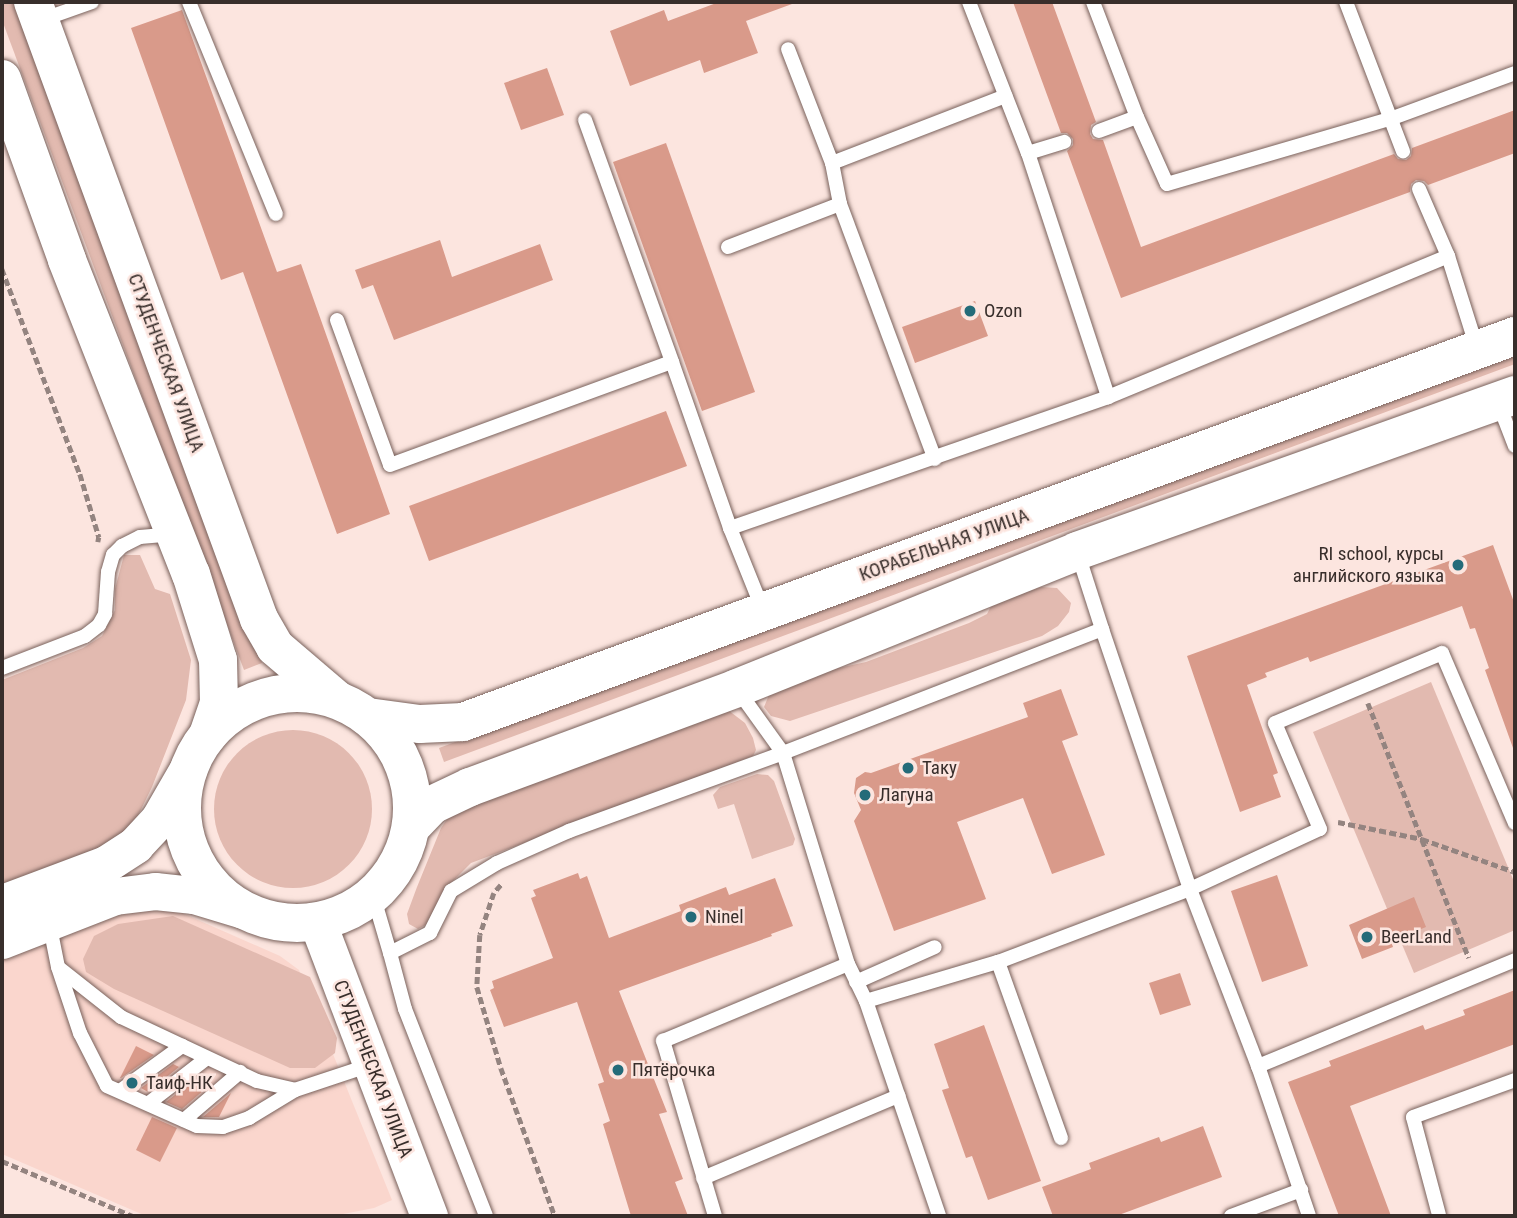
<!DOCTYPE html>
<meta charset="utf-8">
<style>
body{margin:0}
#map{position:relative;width:1517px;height:1218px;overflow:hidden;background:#fce5df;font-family:"Roboto Condensed",sans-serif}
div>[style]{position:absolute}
.built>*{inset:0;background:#fad6cd}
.green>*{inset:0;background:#e2bab0}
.round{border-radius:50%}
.building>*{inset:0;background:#d99a8a}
.path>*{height:4.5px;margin-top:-2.25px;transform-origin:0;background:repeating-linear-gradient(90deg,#948480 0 7px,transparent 0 10.5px)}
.roads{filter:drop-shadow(0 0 2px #79615b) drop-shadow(0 0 2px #79615b)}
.service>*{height:14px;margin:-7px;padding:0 7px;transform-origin:7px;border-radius:7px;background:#fff}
.tertiary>*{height:37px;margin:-18.5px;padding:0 18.5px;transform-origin:18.5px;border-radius:18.5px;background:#fff}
.secondary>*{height:38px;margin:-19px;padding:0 19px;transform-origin:19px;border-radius:19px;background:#fff}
.secondary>.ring{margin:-19px;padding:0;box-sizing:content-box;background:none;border:38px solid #fff;border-radius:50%}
.dots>*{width:19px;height:19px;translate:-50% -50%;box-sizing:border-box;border:4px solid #fce5df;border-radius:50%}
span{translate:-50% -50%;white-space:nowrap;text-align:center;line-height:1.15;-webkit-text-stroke:5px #fce5df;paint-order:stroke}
.poi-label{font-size:19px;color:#382e2b}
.left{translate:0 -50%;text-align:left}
.right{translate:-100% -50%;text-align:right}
.street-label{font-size:19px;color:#382e2b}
.frame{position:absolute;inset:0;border:4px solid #382e2b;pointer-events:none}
</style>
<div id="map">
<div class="built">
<div style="clip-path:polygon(160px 908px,182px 913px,280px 956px,299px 970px,392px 1200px,374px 1208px,333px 1216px,146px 1216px,2px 1154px,2px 958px,126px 912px)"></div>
</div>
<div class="green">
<div style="clip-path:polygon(2px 2px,16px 2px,262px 663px,244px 670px,2px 20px)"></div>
<div style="clip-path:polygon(1515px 350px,1515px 364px,444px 762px,439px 748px)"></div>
<div style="clip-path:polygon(124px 555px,140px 555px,155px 589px,170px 594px,191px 660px,186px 700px,152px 787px,129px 834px,2px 897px,2px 680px,83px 648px,102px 636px,115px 610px,115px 589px)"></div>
<div style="clip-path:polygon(1041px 587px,1057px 588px,1071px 603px,1069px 612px,1058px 626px,1042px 636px,790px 721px,771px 716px,764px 707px,771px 690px,834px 669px,866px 662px,969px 623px,987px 614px,992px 604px)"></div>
<div style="clip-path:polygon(1431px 682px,1515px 884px,1515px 930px,1414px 973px,1313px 732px)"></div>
<div style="clip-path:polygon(728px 710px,745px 723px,753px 738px,756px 750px,753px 756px,471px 863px,453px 881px,427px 924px,418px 929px,409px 924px,407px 914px,417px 887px,441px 828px,456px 806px)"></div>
<div class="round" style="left:214px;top:730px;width:158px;height:158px"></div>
<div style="clip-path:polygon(757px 774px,768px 775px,774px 781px,795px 839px,793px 845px,752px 859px,734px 804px,718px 809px,713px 795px,720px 787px)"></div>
<div style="clip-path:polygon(173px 916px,310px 977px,337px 1038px,335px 1053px,315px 1068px,290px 1068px,114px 989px,86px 972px,83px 959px,94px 936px,118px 924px)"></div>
</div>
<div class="building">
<div style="clip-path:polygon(719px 2px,792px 4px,746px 21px,758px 53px,704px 73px,700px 60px,630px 86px,610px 31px,664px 10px,668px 21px)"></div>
<div style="clip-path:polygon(1013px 2px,1052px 2px,1096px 122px,1091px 125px,1090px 134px,1093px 139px,1103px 140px,1141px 247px,1394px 154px,1398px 159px,1406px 160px,1411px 156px,1412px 148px,1515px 110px,1515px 153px,1428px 185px,1424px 181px,1416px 180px,1411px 184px,1410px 192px,1121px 298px,1067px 151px,1073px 145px,1073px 139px,1067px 133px,1061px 133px)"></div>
<div style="clip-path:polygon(182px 10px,277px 272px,301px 264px,390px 514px,337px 534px,243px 272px,221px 280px,131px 28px)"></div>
<div style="clip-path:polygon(547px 68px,564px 115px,521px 130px,504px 83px)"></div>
<div style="clip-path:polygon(666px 143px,755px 392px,702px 411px,613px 162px)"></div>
<div style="clip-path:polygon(440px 240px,452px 277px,540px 244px,553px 280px,394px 340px,373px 285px,362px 289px,355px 270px)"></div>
<div style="clip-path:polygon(975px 301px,988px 336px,915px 363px,902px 327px)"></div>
<div style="clip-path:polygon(666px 411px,687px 466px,429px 561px,409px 506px)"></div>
<div style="clip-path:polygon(1493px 545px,1515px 605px,1515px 747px,1513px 748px,1485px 670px,1489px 668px,1475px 628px,1470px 629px,1462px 606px,1310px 662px,1308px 657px,1265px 673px,1267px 677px,1247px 685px,1278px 773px,1273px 775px,1281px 797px,1240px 812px,1187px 656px)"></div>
<div style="clip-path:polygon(1061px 689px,1078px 735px,1062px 741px,1105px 855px,1052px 874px,1023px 798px,957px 822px,986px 899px,894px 931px,854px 821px,861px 810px,854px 793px,856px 778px,865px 772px,871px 773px,1028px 717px,1023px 703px)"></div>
<div style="clip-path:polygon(578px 873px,580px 879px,587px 876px,609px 938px,681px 911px,679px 905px,726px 887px,729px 895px,775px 878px,793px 926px,771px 934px,772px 936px,619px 991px,667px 1112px,659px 1114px,683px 1179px,675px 1182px,688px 1216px,631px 1216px,603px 1124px,610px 1121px,598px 1084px,604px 1082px,577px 1002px,504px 1027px,490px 990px,494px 988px,492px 981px,553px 958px,531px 898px,536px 896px,533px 890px)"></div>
<div style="clip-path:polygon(1277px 875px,1308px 966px,1262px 982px,1231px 891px)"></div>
<div style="clip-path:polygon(1414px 897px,1426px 927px,1391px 941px,1393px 947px,1362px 959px,1349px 925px)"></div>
<div style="clip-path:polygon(1180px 973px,1191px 1005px,1160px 1015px,1149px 983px)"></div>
<div style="clip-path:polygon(1515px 990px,1515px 1044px,1350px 1106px,1391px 1216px,1339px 1216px,1288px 1082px,1331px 1066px,1329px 1061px,1423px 1025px,1425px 1030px,1465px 1015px,1463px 1010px)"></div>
<div style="clip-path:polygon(984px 1025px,1041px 1181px,988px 1200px,972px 1156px,966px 1158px,942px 1090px,949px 1088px,934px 1044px)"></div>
<div style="clip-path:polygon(136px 1046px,154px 1055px,121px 1078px,120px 1078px)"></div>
<div style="clip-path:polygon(173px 1064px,179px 1067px,148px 1092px,141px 1088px)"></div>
<div style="clip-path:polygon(198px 1077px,212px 1083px,182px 1109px,166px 1102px)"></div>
<div style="clip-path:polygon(231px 1093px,219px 1117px,203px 1117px)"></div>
<div style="clip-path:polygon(152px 1117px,177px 1128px,160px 1162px,136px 1150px)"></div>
<div style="clip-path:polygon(1203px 1126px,1222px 1177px,1116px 1216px,1053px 1216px,1042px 1187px,1091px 1169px,1089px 1163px,1159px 1137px,1161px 1142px)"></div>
</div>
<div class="path">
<div style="left:2px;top:269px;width:219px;rotate:69.2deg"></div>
<div style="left:80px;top:474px;width:66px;rotate:73.2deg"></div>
<div style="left:99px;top:537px;width:5px;rotate:101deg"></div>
<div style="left:1368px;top:703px;width:274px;rotate:68.4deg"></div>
<div style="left:1338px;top:822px;width:86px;rotate:11.4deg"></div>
<div style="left:1422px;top:839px;width:99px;rotate:19.5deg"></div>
<div style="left:501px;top:885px;width:11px;rotate:131deg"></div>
<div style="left:494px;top:893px;width:44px;rotate:108.4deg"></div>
<div style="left:480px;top:935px;width:52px;rotate:93.3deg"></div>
<div style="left:477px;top:987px;width:84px;rotate:73.5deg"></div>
<div style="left:501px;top:1068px;width:158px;rotate:70deg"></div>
<div style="left:2px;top:1161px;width:142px;rotate:22.8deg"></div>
<div style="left:366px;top:1216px;width:8px"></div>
</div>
<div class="roads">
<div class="service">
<div style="left:189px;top:2px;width:229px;rotate:67.7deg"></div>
<div style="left:969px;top:2px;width:162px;rotate:68.7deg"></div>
<div style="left:1028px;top:153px;width:257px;rotate:71.8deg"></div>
<div style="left:1093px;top:2px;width:123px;rotate:69.1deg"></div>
<div style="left:1137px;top:117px;width:73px;rotate:65.9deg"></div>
<div style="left:1167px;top:184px;width:232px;rotate:-16.3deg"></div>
<div style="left:1390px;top:119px;width:133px;rotate:-20.2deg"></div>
<div style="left:1346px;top:2px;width:160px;rotate:69.1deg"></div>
<div style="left:41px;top:20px;width:54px;rotate:-19.4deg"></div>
<div style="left:585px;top:120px;width:257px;rotate:70.2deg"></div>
<div style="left:1099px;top:131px;width:40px;rotate:-20.2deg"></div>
<div style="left:1028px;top:153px;width:38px;rotate:-17deg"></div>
<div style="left:832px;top:163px;width:186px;rotate:-21.1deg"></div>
<div style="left:1419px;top:189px;width:73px;rotate:66.6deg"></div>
<div style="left:1448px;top:256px;width:96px;rotate:72.5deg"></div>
<div style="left:840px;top:204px;width:272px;rotate:69.6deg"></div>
<div style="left:728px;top:247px;width:120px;rotate:-21deg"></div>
<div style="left:840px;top:204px;width:42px;rotate:-101deg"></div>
<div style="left:832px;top:163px;width:122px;rotate:-111.1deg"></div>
<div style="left:337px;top:320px;width:154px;rotate:69.9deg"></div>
<div style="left:390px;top:465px;width:300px;rotate:-20.1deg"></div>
<div style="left:672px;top:362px;width:176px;rotate:70.7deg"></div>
<div style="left:730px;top:528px;width:88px;rotate:68.1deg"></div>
<div style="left:1498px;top:402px;width:47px;rotate:68.9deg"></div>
<div style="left:730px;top:528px;width:400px;rotate:-19.1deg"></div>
<div style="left:1108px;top:397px;width:368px;rotate:-22.5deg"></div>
<div style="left:1102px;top:629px;width:274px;rotate:71.3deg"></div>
<div style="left:1190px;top:889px;width:190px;rotate:69deg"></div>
<div style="left:1258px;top:1066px;width:158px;rotate:71.2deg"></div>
<div style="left:2px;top:668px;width:89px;rotate:-21.1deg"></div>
<div style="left:85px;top:636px;width:18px;rotate:-38deg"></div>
<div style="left:99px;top:625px;width:13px;rotate:-61deg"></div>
<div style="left:105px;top:614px;width:42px;rotate:-85.9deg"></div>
<div style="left:108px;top:572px;width:18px;rotate:-74deg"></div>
<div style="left:113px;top:555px;width:13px;rotate:-45deg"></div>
<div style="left:122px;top:546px;width:20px;rotate:-27deg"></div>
<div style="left:140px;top:537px;width:23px;rotate:-5deg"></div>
<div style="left:163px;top:535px;width:12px;rotate:48deg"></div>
<div style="left:737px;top:689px;width:79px;rotate:54.3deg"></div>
<div style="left:783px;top:753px;width:221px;rotate:72.9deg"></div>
<div style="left:848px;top:964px;width:41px;rotate:64.1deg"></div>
<div style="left:866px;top:1001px;width:138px;rotate:-16.5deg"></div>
<div style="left:998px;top:962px;width:205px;rotate:-20.8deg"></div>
<div style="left:1190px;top:889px;width:143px;rotate:-24.8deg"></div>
<div style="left:1320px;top:829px;width:115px;rotate:-113deg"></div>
<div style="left:1275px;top:723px;width:181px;rotate:-22.7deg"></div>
<div style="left:1442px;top:653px;width:185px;rotate:66.8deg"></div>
<div style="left:373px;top:895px;width:60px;rotate:73.7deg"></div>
<div style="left:390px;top:953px;width:45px;rotate:-26.6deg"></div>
<div style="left:430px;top:933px;width:47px;rotate:-63.4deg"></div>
<div style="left:451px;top:891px;width:54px;rotate:-31.3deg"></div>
<div style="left:497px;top:863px;width:79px;rotate:-24deg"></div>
<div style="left:569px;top:831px;width:228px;rotate:-20deg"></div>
<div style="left:783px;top:753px;width:342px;rotate:-21.2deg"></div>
<div style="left:1102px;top:629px;width:82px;rotate:-107.8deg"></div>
<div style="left:49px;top:922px;width:46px;rotate:78.7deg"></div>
<div style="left:58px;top:967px;width:70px;rotate:71.6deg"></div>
<div style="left:80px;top:1033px;width:59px;rotate:63deg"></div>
<div style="left:107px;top:1086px;width:98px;rotate:24deg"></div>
<div style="left:197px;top:1126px;width:26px;rotate:2deg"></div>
<div style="left:223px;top:1127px;width:28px;rotate:-19deg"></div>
<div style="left:249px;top:1118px;width:54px;rotate:-31.3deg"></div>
<div style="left:390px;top:953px;width:58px;rotate:75deg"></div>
<div style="left:405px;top:1009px;width:222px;rotate:68.6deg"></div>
<div style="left:998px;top:962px;width:187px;rotate:70.3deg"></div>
<div style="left:59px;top:968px;width:79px;rotate:38.3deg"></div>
<div style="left:121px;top:1017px;width:150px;rotate:25.2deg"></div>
<div style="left:257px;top:1081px;width:39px;rotate:13deg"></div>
<div style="left:295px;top:1090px;width:79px;rotate:-18.4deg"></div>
<div style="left:856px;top:982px;width:86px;rotate:-23.9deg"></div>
<div style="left:866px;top:1001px;width:227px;rotate:71.2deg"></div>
<div style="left:1258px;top:1066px;width:278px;rotate:-22.4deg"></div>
<div style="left:120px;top:1091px;width:77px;rotate:-36deg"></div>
<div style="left:149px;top:1103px;width:73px;rotate:-37.8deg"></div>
<div style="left:184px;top:1120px;width:74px;rotate:-40.6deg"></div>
<div style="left:703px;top:1178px;width:212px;rotate:-22.8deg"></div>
<div style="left:1439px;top:1215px;width:101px;rotate:-104.9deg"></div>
<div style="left:1413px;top:1117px;width:109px;rotate:-19.9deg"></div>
<div style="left:715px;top:1216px;width:183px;rotate:-106.5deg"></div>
<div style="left:663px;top:1041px;width:200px;rotate:-22.6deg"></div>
<div style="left:1231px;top:1216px;width:75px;rotate:-20.4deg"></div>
</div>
<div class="tertiary">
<div style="left:2px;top:903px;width:111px;rotate:-20.6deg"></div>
<div style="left:106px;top:864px;width:35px;rotate:-33deg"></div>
<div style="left:135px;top:845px;width:35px;rotate:-47deg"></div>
<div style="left:159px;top:819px;width:60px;rotate:-60deg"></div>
<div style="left:317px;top:921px;width:316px;rotate:69.2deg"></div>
<div style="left:2px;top:940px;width:121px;rotate:-21.3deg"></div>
<div style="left:115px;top:896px;width:40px;rotate:-7.1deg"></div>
<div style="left:155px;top:891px;width:39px;rotate:6deg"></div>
<div style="left:194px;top:895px;width:51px;rotate:17deg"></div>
</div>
<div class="secondary">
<div style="left:33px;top:2px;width:657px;rotate:69.88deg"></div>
<div style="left:259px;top:619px;width:32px;rotate:60deg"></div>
<div style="left:275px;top:647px;width:80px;rotate:40.4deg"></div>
<div style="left:2px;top:79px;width:192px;rotate:70.2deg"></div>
<div style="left:67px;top:260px;width:338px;rotate:68.5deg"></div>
<div style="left:191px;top:574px;width:90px;rotate:72.6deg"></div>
<div style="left:218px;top:660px;width:43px;rotate:88.7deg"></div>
<div style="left:219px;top:703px;width:34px;rotate:109deg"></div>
<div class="ring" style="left:182px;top:693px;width:192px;height:192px"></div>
<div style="left:368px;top:717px;width:52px;rotate:7.7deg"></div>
<div style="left:420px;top:724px;width:43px;rotate:-2.7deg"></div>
<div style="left:463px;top:722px;width:1121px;rotate:-20.15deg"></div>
<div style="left:411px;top:827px;width:30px;rotate:-46deg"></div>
<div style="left:432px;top:805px;width:42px;rotate:-25.3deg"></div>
<div style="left:470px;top:787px;width:285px;rotate:-20.3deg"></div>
<div style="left:737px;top:688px;width:367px;rotate:-21.9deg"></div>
<div style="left:1077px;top:551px;width:465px;rotate:-19.6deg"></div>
</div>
</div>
<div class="dots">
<div style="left:970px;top:311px;background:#246b79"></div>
<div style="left:1458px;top:565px;background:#246b79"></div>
<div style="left:908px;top:768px;background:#246b79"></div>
<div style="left:865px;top:795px;background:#246b79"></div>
<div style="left:691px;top:917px;background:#246b79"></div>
<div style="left:1367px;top:937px;background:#246b79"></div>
<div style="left:618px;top:1070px;background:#246b79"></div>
<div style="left:132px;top:1083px;background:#246b79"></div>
</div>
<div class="poi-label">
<span class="left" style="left:984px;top:311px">Ozon</span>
<span class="right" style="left:1444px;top:565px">RI school, курсы<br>английского языка</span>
<span class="left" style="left:922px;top:768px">Таку</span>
<span class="left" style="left:879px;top:795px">Лагуна</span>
<span class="left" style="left:705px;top:917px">Ninel</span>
<span class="left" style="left:1381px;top:937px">BeerLand</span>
<span class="left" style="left:632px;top:1070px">Пятёрочка</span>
<span class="left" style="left:146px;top:1083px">Таиф-НК</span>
</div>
<div class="street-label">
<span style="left:166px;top:363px;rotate:70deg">СТУДЕНЧЕСКАЯ УЛИЦА</span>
<span style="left:944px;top:545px;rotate:-20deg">КОРАБЕЛЬНАЯ УЛИЦА</span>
<span style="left:373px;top:1069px;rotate:69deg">СТУДЕНЧЕСКАЯ УЛИЦА</span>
</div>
<div class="frame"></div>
</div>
